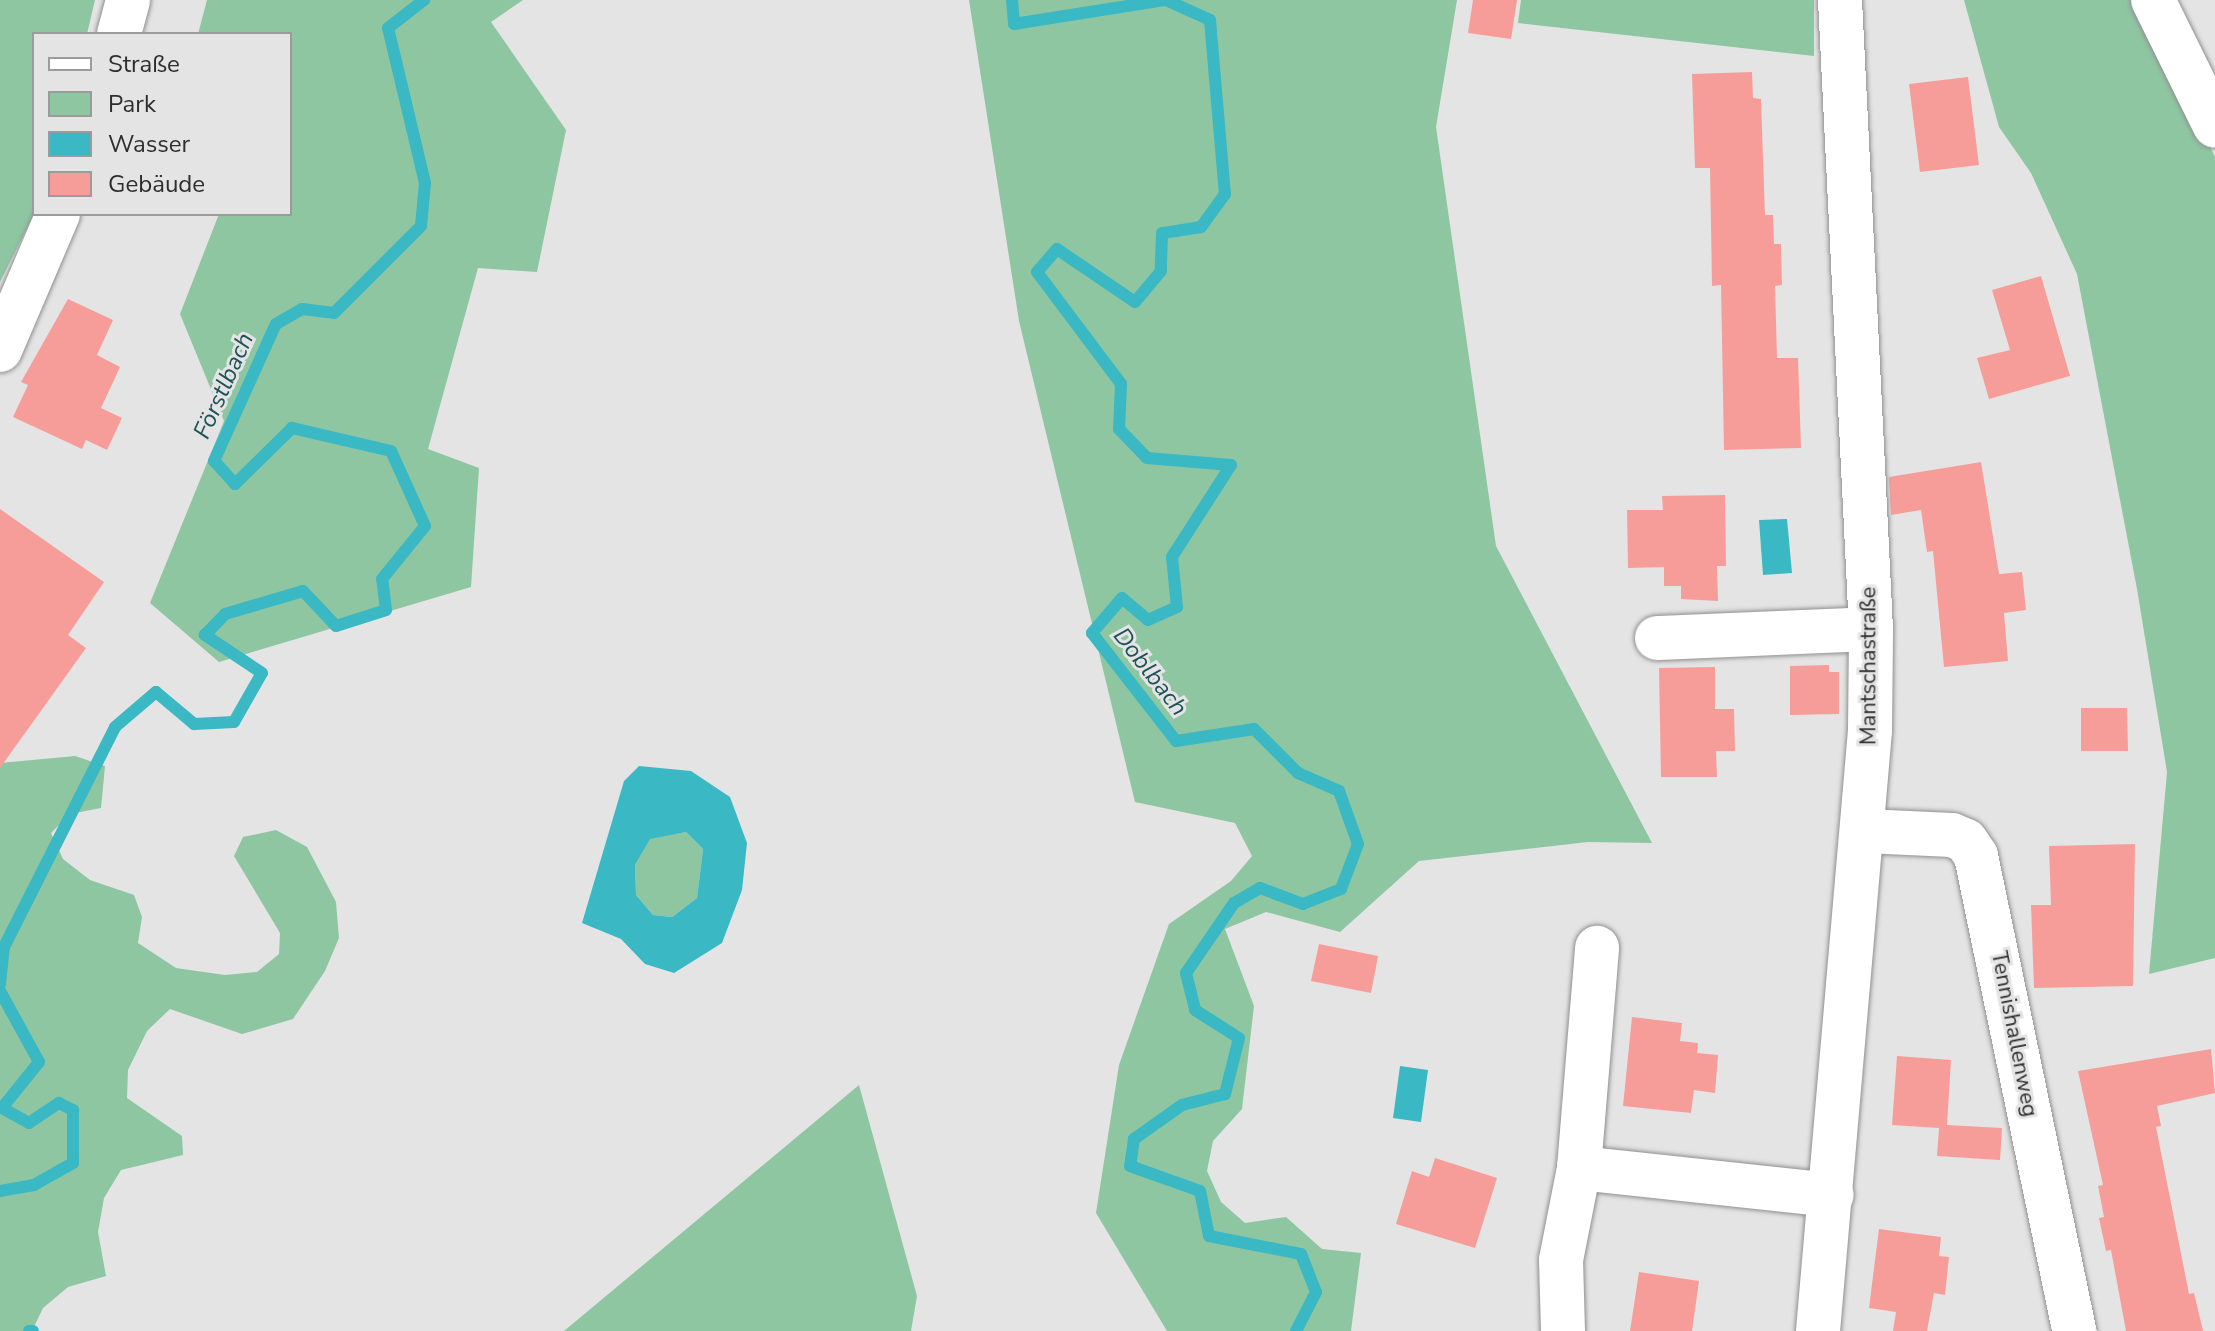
<!DOCTYPE html>
<meta charset="utf-8">
<style>
body{margin:0}
#map{position:relative;width:2215px;height:1331px;overflow:hidden;background:#e4e4e5;font-family:"Nunito Sans",sans-serif}
div>[style]{position:absolute}
.green>*{inset:0;background:#8ec6a2}
.water>*{inset:0;background:#3ab8c4}
.stream>*{height:12px;margin:-6px;padding:0 6px;transform-origin:6px;border-radius:6px;background:#3ab8c4}
.building>*{inset:0;background:#f79d99}
.roads{filter:drop-shadow(0 0 2px #909091) drop-shadow(0 0 2px #909091)}
.minor>*{height:44px;margin:-22px;padding:0 22px;transform-origin:22px;border-radius:22px;background:#fff}
span{translate:-50% -50%;white-space:nowrap;text-align:center;line-height:1.15;-webkit-text-stroke:6px #e4e4e5;paint-order:stroke}
.street-label{font-size:22px;color:#2e2e2f}
.water-label{font-size:24px;color:#1d5257;font-style:italic}
.legend{position:absolute;left:32px;top:32px;width:260px;height:184px;box-sizing:border-box;background:#e4e4e5;border:2px solid #9b9b9c;margin:0;padding:10px 14px;list-style:none;font-size:24px;color:#2e2e2f}
.legend li{display:flex;align-items:center;gap:16px;height:40px}
.legend b{width:40px;border:2px solid #9b9b9c}
</style>
<div id="map">
<div class="green">
<div style="clip-path:polygon(0 0,95px 0,87px 34px,34px 34px,34px 214px,0 282px)"></div>
<div style="clip-path:polygon(207px 0,523px 0,491px 22px,566px 130px,537px 272px,478px 268px,428px 449px,479px 468px,471px 587px,219px 662px,150px 603px,224px 421px,180px 314px,219px 214px,290px 214px,290px 34px,198px 34px)"></div>
<div style="clip-path:polygon(969px 0,1457px 0,1436px 127px,1496px 546px,1652px 843px,1588px 842px,1419px 861px,1340px 932px,1266px 912px,1225px 929px,1254px 1006px,1242px 1109px,1213px 1141px,1207px 1171px,1221px 1202px,1245px 1223px,1286px 1217px,1322px 1249px,1361px 1253px,1351px 1331px,1167px 1331px,1096px 1213px,1119px 1065px,1169px 924px,1231px 881px,1252px 856px,1235px 823px,1135px 802px,1019px 321px)"></div>
<div style="clip-path:polygon(1521px 0,1814px 0,1814px 56px,1518px 23px)"></div>
<div style="clip-path:polygon(1964px 0,2138px 0,2215px 157px,2215px 958px,2149px 974px,2167px 772px,2137px 589px,2077px 274px,2031px 173px,1999px 127px)"></div>
<div style="clip-path:polygon(75px 756px,105px 766px,101px 808px,70px 814px,51px 833px,63px 859px,90px 880px,134px 895px,142px 917px,138px 943px,176px 968px,225px 975px,257px 972px,279px 954px,280px 933px,234px 856px,243px 837px,276px 830px,307px 847px,336px 902px,339px 938px,325px 971px,293px 1019px,242px 1034px,170px 1009px,147px 1031px,128px 1070px,127px 1098px,182px 1136px,183px 1155px,121px 1170px,104px 1198px,98px 1232px,106px 1276px,68px 1287px,43px 1308px,32px 1331px,0 1331px,0 763px)"></div>
<div style="clip-path:polygon(686px 832px,703px 849px,697px 898px,672px 917px,653px 915px,636px 895px,635px 865px,650px 838px)"></div>
<div style="clip-path:polygon(859px 1085px,917px 1296px,911px 1331px,564px 1331px)"></div>
</div>
<div class="water">
<div style="clip-path:polygon(1787px 519px,1792px 573px,1763px 575px,1759px 520px)"></div>
<div style="clip-path:polygon(evenodd,639px 766px,691px 771px,730px 797px,747px 843px,742px 890px,722px 943px,674px 973px,645px 964px,621px 939px,582px 923px,624px 781px,639px 766px,686px 832px,703px 849px,697px 898px,672px 917px,653px 915px,636px 895px,635px 865px,650px 839px,686px 832px)"></div>
<div style="clip-path:polygon(1400px 1066px,1428px 1070px,1421px 1122px,1393px 1118px)"></div>
</div>
<div class="stream">
<div style="left:1012px;top:0;width:24px;rotate:85deg"></div>
<div style="left:1014px;top:24px;width:154px;rotate:-9deg"></div>
<div style="left:1166px;top:0;width:48px;rotate:24.4deg"></div>
<div style="left:1210px;top:20px;width:175px;rotate:85.1deg"></div>
<div style="left:1225px;top:194px;width:41px;rotate:126deg"></div>
<div style="left:1201px;top:227px;width:39px;rotate:171deg"></div>
<div style="left:1162px;top:233px;width:38px;rotate:92deg"></div>
<div style="left:1161px;top:271px;width:40px;rotate:130deg"></div>
<div style="left:1135px;top:302px;width:94px;rotate:-145.8deg"></div>
<div style="left:1057px;top:249px;width:30px;rotate:131deg"></div>
<div style="left:1037px;top:272px;width:140px;rotate:53.1deg"></div>
<div style="left:1121px;top:384px;width:45px;rotate:92.5deg"></div>
<div style="left:1119px;top:429px;width:40px;rotate:46deg"></div>
<div style="left:1147px;top:458px;width:84px;rotate:4.8deg"></div>
<div style="left:1231px;top:465px;width:109px;rotate:122.7deg"></div>
<div style="left:1172px;top:557px;width:50px;rotate:84.3deg"></div>
<div style="left:1177px;top:607px;width:32px;rotate:156deg"></div>
<div style="left:1148px;top:620px;width:34px;rotate:-140deg"></div>
<div style="left:1122px;top:598px;width:46px;rotate:130.6deg"></div>
<div style="left:1092px;top:633px;width:137px;rotate:52.1deg"></div>
<div style="left:1176px;top:741px;width:79px;rotate:-8.7deg"></div>
<div style="left:1254px;top:729px;width:62px;rotate:45deg"></div>
<div style="left:1298px;top:773px;width:45px;rotate:23.7deg"></div>
<div style="left:1339px;top:791px;width:56px;rotate:70.3deg"></div>
<div style="left:1358px;top:844px;width:48px;rotate:110.7deg"></div>
<div style="left:1341px;top:889px;width:41px;rotate:158.5deg"></div>
<div style="left:1303px;top:904px;width:46px;rotate:-159.6deg"></div>
<div style="left:1260px;top:888px;width:30px;rotate:150deg"></div>
<div style="left:1234px;top:903px;width:85px;rotate:124.4deg"></div>
<div style="left:1186px;top:973px;width:38px;rotate:76deg"></div>
<div style="left:1195px;top:1010px;width:52px;rotate:32.5deg"></div>
<div style="left:1239px;top:1038px;width:58px;rotate:104deg"></div>
<div style="left:1225px;top:1094px;width:44px;rotate:165.7deg"></div>
<div style="left:1182px;top:1105px;width:59px;rotate:144.7deg"></div>
<div style="left:1134px;top:1139px;width:27px;rotate:98deg"></div>
<div style="left:1130px;top:1166px;width:74px;rotate:19.7deg"></div>
<div style="left:1200px;top:1191px;width:46px;rotate:78.7deg"></div>
<div style="left:1209px;top:1236px;width:94px;rotate:11.1deg"></div>
<div style="left:1301px;top:1254px;width:41px;rotate:68.5deg"></div>
<div style="left:1316px;top:1292px;width:44px;rotate:117.1deg"></div>
<div style="left:0;top:984px;width:37px;rotate:-84deg"></div>
<div style="left:4px;top:947px;width:246px;rotate:-63.2deg"></div>
<div style="left:115px;top:727px;width:54px;rotate:-40.5deg"></div>
<div style="left:156px;top:692px;width:50px;rotate:40.1deg"></div>
<div style="left:194px;top:724px;width:40px;rotate:-2.9deg"></div>
<div style="left:234px;top:722px;width:56px;rotate:-60.3deg"></div>
<div style="left:262px;top:673px;width:69px;rotate:-146.3deg"></div>
<div style="left:205px;top:635px;width:29px;rotate:-46deg"></div>
<div style="left:225px;top:614px;width:81px;rotate:-16.4deg"></div>
<div style="left:303px;top:591px;width:48px;rotate:46.7deg"></div>
<div style="left:336px;top:626px;width:52px;rotate:-17.7deg"></div>
<div style="left:386px;top:610px;width:31px;rotate:-97deg"></div>
<div style="left:382px;top:579px;width:68px;rotate:-50.9deg"></div>
<div style="left:425px;top:526px;width:82px;rotate:-114.4deg"></div>
<div style="left:391px;top:451px;width:102px;rotate:-166.9deg"></div>
<div style="left:292px;top:428px;width:80px;rotate:135.5deg"></div>
<div style="left:235px;top:484px;width:31px;rotate:-132deg"></div>
<div style="left:214px;top:461px;width:150px;rotate:-65.7deg"></div>
<div style="left:276px;top:324px;width:30px;rotate:-30deg"></div>
<div style="left:302px;top:309px;width:32px;rotate:7deg"></div>
<div style="left:334px;top:313px;width:123px;rotate:-45deg"></div>
<div style="left:421px;top:226px;width:43px;rotate:-84.7deg"></div>
<div style="left:425px;top:183px;width:159px;rotate:-103.4deg"></div>
<div style="left:388px;top:28px;width:46px;rotate:-37.9deg"></div>
<div style="left:0;top:991px;width:81px;rotate:61.2deg"></div>
<div style="left:39px;top:1062px;width:59px;rotate:128.8deg"></div>
<div style="left:2px;top:1108px;width:31px;rotate:29deg"></div>
<div style="left:29px;top:1123px;width:36px;rotate:-34deg"></div>
<div style="left:59px;top:1103px;width:16px;rotate:27deg"></div>
<div style="left:73px;top:1110px;width:53px;rotate:90deg"></div>
<div style="left:73px;top:1163px;width:45px;rotate:150.6deg"></div>
<div style="left:34px;top:1185px;width:35px;rotate:170deg"></div>
<div style="left:29px;top:1331px;width:4px"></div>
</div>
<div class="building">
<div style="clip-path:polygon(1473px 0,1517px 0,1511px 39px,1468px 33px)"></div>
<div style="clip-path:polygon(1752px 72px,1753px 98px,1761px 99px,1765px 215px,1773px 215px,1774px 244px,1781px 244px,1782px 285px,1775px 286px,1777px 358px,1798px 358px,1801px 448px,1724px 450px,1721px 285px,1712px 286px,1710px 168px,1695px 168px,1692px 74px)"></div>
<div style="clip-path:polygon(1968px 77px,1979px 165px,1920px 172px,1909px 84px)"></div>
<div style="clip-path:polygon(2041px 276px,2070px 376px,1989px 399px,1977px 358px,2010px 350px,1992px 290px)"></div>
<div style="clip-path:polygon(68px 299px,113px 320px,97px 355px,120px 367px,101px 408px,122px 418px,107px 450px,86px 440px,82px 449px,13px 417px,28px 385px,21px 382px)"></div>
<div style="clip-path:polygon(1981px 462px,1999px 574px,2022px 572px,2026px 610px,2004px 613px,2008px 661px,1944px 667px,1933px 551px,1927px 552px,1921px 510px,1891px 515px,1889px 477px)"></div>
<div style="clip-path:polygon(1725px 495px,1726px 566px,1717px 566px,1718px 601px,1681px 599px,1681px 586px,1664px 586px,1664px 567px,1628px 568px,1627px 510px,1663px 510px,1662px 496px)"></div>
<div style="clip-path:polygon(0 509px,104px 582px,68px 635px,86px 648px,0 768px)"></div>
<div style="clip-path:polygon(1829px 665px,1829px 672px,1839px 672px,1839px 714px,1790px 715px,1790px 666px)"></div>
<div style="clip-path:polygon(1715px 667px,1715px 709px,1734px 709px,1735px 751px,1716px 751px,1717px 777px,1661px 777px,1659px 668px)"></div>
<div style="clip-path:polygon(2081px 708px,2127px 708px,2128px 751px,2081px 751px)"></div>
<div style="clip-path:polygon(2135px 844px,2133px 986px,2034px 988px,2031px 905px,2051px 905px,2049px 846px)"></div>
<div style="clip-path:polygon(1319px 944px,1378px 956px,1371px 993px,1311px 981px)"></div>
<div style="clip-path:polygon(1632px 1017px,1682px 1023px,1680px 1041px,1698px 1043px,1697px 1053px,1718px 1055px,1715px 1093px,1694px 1090px,1691px 1113px,1623px 1106px)"></div>
<div style="clip-path:polygon(2211px 1049px,2215px 1093px,2157px 1106px,2161px 1126px,2156px 1127px,2189px 1294px,2194px 1293px,2203px 1331px,2126px 1331px,2111px 1250px,2106px 1251px,2099px 1218px,2104px 1217px,2098px 1186px,2103px 1185px,2078px 1071px)"></div>
<div style="clip-path:polygon(1897px 1056px,1951px 1060px,1947px 1125px,2002px 1128px,2000px 1160px,1937px 1156px,1939px 1128px,1892px 1125px)"></div>
<div style="clip-path:polygon(1435px 1158px,1497px 1178px,1475px 1248px,1396px 1224px,1412px 1171px,1429px 1177px)"></div>
<div style="clip-path:polygon(1879px 1229px,1941px 1237px,1939px 1256px,1949px 1257px,1945px 1295px,1934px 1293px,1927px 1331px,1893px 1331px,1896px 1312px,1869px 1308px)"></div>
<div style="clip-path:polygon(1639px 1272px,1699px 1281px,1692px 1331px,1630px 1331px)"></div>
</div>
<div class="roads">
<div class="minor">
<div style="left:2153px;top:0;width:140px;rotate:63.8deg"></div>
<div style="left:119px;top:34px;width:35px;rotate:-75deg"></div>
<div style="left:0;top:350px;width:148px;rotate:-66.9deg"></div>
<div style="left:1657px;top:638px;width:214px;rotate:-2.4deg"></div>
<div style="left:1865px;top:831px;width:87px;rotate:2.6deg"></div>
<div style="left:1952px;top:835px;width:15px;rotate:23deg"></div>
<div style="left:1966px;top:841px;width:18px;rotate:56deg"></div>
<div style="left:1976px;top:856px;width:485px;rotate:78.3deg"></div>
<div style="left:1579px;top:1168px;width:254px;rotate:6.1deg"></div>
<div style="left:1563px;top:1331px;width:71px;rotate:-91.6deg"></div>
<div style="left:1561px;top:1260px;width:94px;rotate:-78.9deg"></div>
<div style="left:1579px;top:1168px;width:221px;rotate:-85.3deg"></div>
<div style="left:1818px;top:1331px;width:603px;rotate:-85.05deg"></div>
<div style="left:1870px;top:730px;width:101px;rotate:-89.4deg"></div>
<div style="left:1871px;top:629px;width:630px;rotate:-92.82deg"></div>
</div>
</div>
<div class="street-label">
<span style="left:1869px;top:666px;rotate:-90deg">Mantschastraße</span>
<span style="left:2014px;top:1034px;rotate:79deg">Tennishallenweg</span>
</div>
<div class="water-label">
<span style="left:224px;top:386px;rotate:-66deg">Förstlbach</span>
<span style="left:1150px;top:672px;rotate:52deg">Doblbach</span>
</div>
<ul class="legend">
<li><b style="height:10px;background:#fff"></b>Straße</li>
<li><b style="height:22px;background:#8ec6a2"></b>Park</li>
<li><b style="height:22px;background:#3ab8c4"></b>Wasser</li>
<li><b style="height:22px;background:#f79d99"></b>Gebäude</li>
</ul>
</div>
